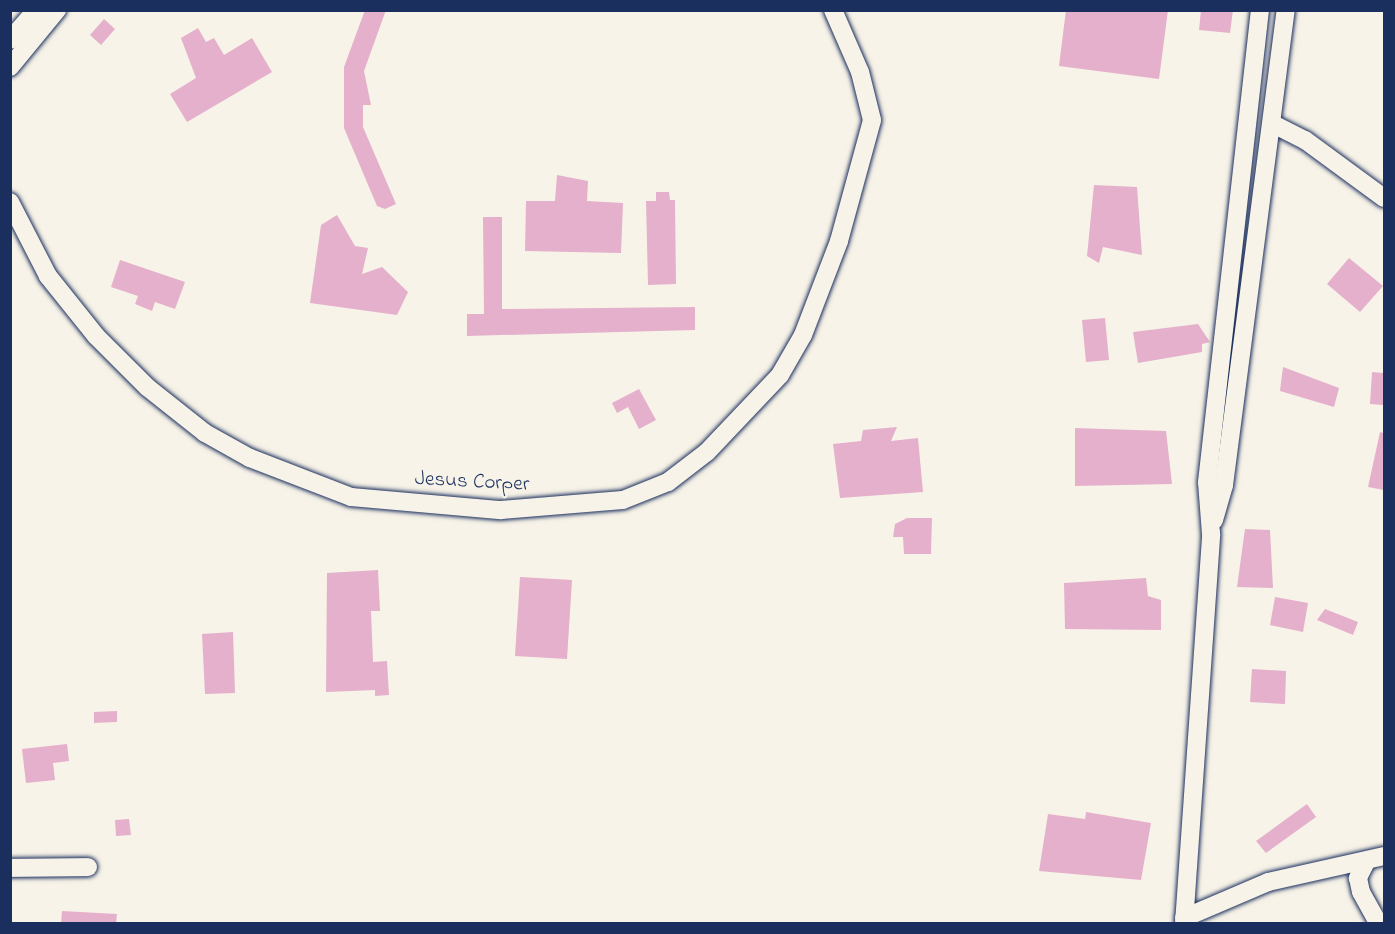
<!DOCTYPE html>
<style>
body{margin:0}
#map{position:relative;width:1395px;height:934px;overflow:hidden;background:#f7f3e8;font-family:"Indie Flower",sans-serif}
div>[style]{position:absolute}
.building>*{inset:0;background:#e5b0cb}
.roads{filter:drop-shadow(0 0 2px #1b2f5e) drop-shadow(0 0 2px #1b2f5e)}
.minor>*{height:18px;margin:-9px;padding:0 9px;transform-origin:9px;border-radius:9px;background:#f7f3e8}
span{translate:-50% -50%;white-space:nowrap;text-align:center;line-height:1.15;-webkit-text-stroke:4.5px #f7f3e8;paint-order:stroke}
.street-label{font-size:21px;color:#1b2f5e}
.frame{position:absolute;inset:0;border:12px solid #1b2f5e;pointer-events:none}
</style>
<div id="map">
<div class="building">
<div style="clip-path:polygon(365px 10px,386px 10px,364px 71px,371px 105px,363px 105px,363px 127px,396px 204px,385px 209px,377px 206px,344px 128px,344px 67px)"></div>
<div style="clip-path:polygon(1066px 10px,1168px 10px,1159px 79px,1059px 66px)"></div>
<div style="clip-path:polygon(1201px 10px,1233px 10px,1230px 33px,1199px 30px)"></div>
<div style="clip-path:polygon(104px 19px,115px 29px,101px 45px,90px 35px)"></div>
<div style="clip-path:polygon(198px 28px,206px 42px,214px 38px,224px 55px,252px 38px,272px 72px,187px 122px,170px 94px,196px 78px,181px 38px)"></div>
<div style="clip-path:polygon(557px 175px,588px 181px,587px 201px,623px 203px,621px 253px,525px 251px,526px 201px,555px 201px)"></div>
<div style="clip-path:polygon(1094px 185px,1137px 187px,1142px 255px,1103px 247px,1099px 263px,1087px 256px)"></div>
<div style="clip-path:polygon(656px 192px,669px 192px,670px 200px,675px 200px,676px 284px,648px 285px,646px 201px,656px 201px)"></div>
<div style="clip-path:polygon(337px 215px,355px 246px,368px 248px,362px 274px,382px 267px,408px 292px,397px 315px,310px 303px,321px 225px)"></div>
<div style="clip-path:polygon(483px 217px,502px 217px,502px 309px,695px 307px,695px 330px,467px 336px,467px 314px,484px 314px)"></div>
<div style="clip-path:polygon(1349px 258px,1383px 286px,1360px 312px,1327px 284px)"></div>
<div style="clip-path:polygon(120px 260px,185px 282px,175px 309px,155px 302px,152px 311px,135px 304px,138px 296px,111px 287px)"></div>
<div style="clip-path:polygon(1105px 318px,1109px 360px,1086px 362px,1082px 320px)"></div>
<div style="clip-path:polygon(1198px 324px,1210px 342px,1202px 344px,1202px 352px,1138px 363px,1133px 332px)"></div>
<div style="clip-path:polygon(1283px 367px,1339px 388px,1334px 407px,1280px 391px)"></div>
<div style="clip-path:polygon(1372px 372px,1384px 373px,1383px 405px,1370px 404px)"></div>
<div style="clip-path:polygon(639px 389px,656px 420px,639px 429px,628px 407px,617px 413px,612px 403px)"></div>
<div style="clip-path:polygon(897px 427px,891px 441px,918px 438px,923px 492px,840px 498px,833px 444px,861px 441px,863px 430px)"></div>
<div style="clip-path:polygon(1075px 428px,1166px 431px,1172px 484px,1075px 486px)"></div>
<div style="clip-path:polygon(1380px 432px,1384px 433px,1384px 490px,1368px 487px)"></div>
<div style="clip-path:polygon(907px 518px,932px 518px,931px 554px,904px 554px,903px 537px,893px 537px,895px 524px)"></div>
<div style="clip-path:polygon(1245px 529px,1270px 530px,1273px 588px,1237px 587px)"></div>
<div style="clip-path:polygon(378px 570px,380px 611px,371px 611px,373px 662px,387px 661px,389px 695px,375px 696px,375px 690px,326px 692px,327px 573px)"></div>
<div style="clip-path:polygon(520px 577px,572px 580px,567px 659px,515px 656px)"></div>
<div style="clip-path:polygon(1146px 578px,1148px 596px,1161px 600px,1161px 630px,1065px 629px,1064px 583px)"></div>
<div style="clip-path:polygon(1275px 597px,1308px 603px,1303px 632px,1270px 625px)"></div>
<div style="clip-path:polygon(1325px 609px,1358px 622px,1353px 635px,1317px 620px)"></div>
<div style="clip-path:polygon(233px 632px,235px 693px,205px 694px,202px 634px)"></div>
<div style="clip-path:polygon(1252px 669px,1286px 671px,1285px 704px,1250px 702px)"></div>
<div style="clip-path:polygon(117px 711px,117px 722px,94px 723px,94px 712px)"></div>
<div style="clip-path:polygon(67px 744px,69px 761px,53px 763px,55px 780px,26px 783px,22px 749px)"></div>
<div style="clip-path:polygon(1307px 804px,1316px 817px,1266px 853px,1256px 841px)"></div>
<div style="clip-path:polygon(1086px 812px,1151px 823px,1141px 880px,1039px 871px,1048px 814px,1085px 819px)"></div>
<div style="clip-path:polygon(129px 819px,131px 835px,116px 836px,115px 820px)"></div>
<div style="clip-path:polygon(62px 911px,117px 914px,116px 924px,61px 924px)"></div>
</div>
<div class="roads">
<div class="minor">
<div style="left:10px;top:40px;width:40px;rotate:-49deg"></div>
<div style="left:10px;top:67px;width:74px;rotate:-50.5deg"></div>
<div style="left:1273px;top:124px;width:36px;rotate:27deg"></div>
<div style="left:1305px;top:140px;width:98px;rotate:36.3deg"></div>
<div style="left:10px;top:202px;width:83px;rotate:62.8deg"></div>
<div style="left:48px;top:276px;width:77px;rotate:51.3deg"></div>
<div style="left:96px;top:336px;width:72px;rotate:45deg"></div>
<div style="left:147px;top:387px;width:74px;rotate:38.4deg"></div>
<div style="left:205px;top:433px;width:51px;rotate:29.1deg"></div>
<div style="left:250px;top:458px;width:108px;rotate:21.1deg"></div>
<div style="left:351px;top:497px;width:151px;rotate:5deg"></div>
<div style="left:501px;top:510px;width:122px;rotate:-4.7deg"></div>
<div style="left:623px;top:500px;width:48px;rotate:-21.8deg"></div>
<div style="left:668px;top:482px;width:49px;rotate:-37.6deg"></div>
<div style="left:707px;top:452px;width:106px;rotate:-46.5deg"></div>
<div style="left:780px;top:375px;width:46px;rotate:-60.1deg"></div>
<div style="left:803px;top:335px;width:101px;rotate:-69deg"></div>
<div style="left:839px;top:241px;width:125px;rotate:-74.7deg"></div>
<div style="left:872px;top:120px;width:49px;rotate:-104deg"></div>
<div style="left:860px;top:72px;width:68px;rotate:-113.5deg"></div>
<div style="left:1214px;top:520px;width:36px;rotate:-74deg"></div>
<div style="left:1224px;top:485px;width:479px;rotate:-82.6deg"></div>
<div style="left:1365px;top:864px;width:16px;rotate:117deg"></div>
<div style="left:1358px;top:878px;width:14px;rotate:78deg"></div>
<div style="left:1361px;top:892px;width:37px;rotate:61deg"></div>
<div style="left:10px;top:868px;width:78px;rotate:-0.7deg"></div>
<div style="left:1184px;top:918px;width:91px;rotate:-23.2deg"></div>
<div style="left:1268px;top:882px;width:119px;rotate:-12.6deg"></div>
<div style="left:1184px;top:924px;width:391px;rotate:-86deg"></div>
<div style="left:1211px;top:534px;width:52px;rotate:-94.4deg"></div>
<div style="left:1207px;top:482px;width:475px;rotate:-83.6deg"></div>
</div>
</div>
<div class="street-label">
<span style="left:472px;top:482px;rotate:3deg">Jesus Corper</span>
</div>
<div class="frame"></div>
</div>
